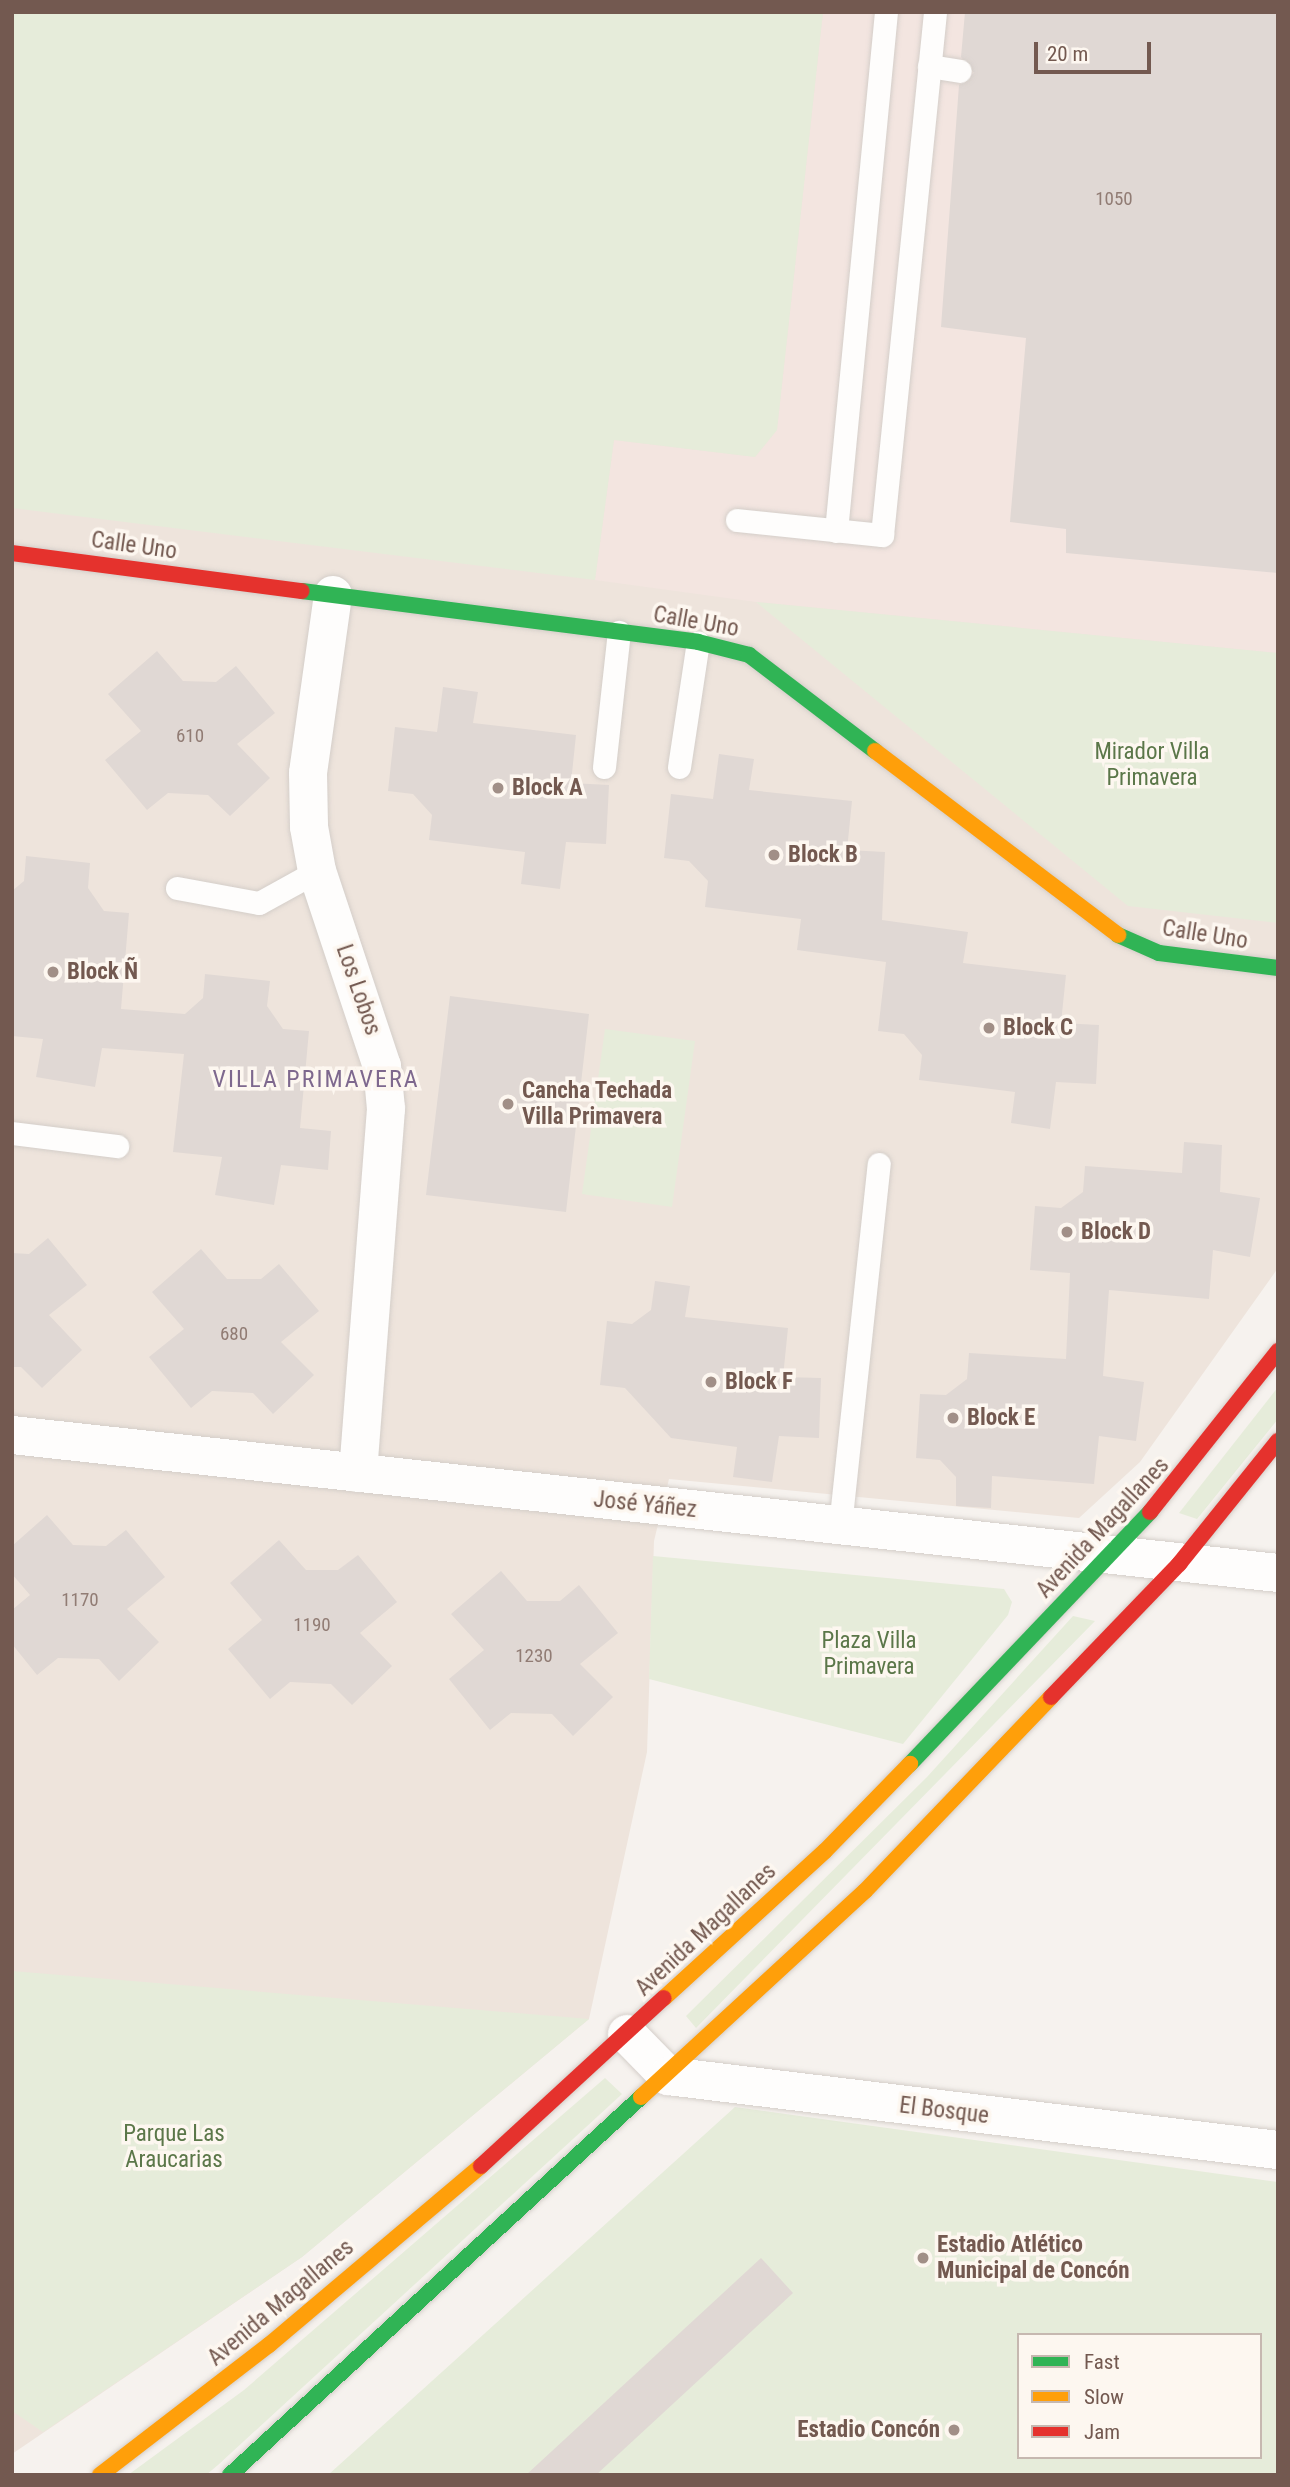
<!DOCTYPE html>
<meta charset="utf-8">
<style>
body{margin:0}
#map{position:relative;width:1290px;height:2487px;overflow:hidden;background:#f6f2ee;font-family:"Roboto Condensed",sans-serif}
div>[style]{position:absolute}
.residential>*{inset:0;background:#eee4dc}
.commercial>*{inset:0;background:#f3e5e0}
.green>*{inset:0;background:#e6ecda}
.building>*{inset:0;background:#e0d8d4}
.roads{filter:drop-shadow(0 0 2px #d4cec9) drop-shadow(0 0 2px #d4cec9)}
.lane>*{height:23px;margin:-11.5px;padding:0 11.5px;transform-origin:11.5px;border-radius:11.5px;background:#fefdfc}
.street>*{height:38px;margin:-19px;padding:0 19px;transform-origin:19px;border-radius:19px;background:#fefdfc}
.fast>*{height:16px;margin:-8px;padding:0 8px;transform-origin:8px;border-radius:8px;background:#30b455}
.slow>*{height:16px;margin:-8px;padding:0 8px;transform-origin:8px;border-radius:8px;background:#ff9f0a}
.jam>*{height:16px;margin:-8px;padding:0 8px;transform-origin:8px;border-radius:8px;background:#e5322d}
.dots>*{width:19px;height:19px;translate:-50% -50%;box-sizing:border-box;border:4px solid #fdf7f0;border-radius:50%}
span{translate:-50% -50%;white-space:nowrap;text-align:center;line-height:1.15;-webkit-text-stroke:7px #fdf7f0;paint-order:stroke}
.number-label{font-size:19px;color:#917c74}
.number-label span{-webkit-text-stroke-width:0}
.street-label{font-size:23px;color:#735950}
.park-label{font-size:23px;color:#5b7749}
.poi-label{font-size:23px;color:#735950;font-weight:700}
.left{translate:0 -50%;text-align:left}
.right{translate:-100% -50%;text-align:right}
.neighbourhood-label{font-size:24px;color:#7e688e;letter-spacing:2px}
.frame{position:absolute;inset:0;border:14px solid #735950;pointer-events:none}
.legend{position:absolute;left:1017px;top:2333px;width:245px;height:126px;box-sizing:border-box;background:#fdf7f0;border:2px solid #c6b8b0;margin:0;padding:9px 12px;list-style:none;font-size:21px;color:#735950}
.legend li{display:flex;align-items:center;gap:14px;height:35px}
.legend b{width:35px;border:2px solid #c6b8b0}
.scale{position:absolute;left:1034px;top:42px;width:117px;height:32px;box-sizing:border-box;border:4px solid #735950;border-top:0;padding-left:9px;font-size:21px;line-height:24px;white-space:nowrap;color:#735950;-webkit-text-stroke:5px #fdf7f0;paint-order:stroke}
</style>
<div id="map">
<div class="residential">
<div style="clip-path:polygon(12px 12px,1278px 12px,1278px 1268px,1140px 1462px,1079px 1518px,669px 1479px,654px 1541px,647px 1752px,589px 2019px,302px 2257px,12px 2454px)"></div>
</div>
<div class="commercial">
<div style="clip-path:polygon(823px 12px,1278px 12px,1278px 653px,756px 602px,595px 580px,614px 440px,755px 457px,777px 430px)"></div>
</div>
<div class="green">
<div style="clip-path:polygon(12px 12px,823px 12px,777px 430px,755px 457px,614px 440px,595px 580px,12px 508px)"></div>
<div style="clip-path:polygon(756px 602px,1278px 653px,1278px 923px,1128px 906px)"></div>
<div style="clip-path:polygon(605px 1029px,695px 1041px,672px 1207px,582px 1194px)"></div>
<div style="clip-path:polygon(1278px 1387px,1278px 1419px,1197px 1519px,1179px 1513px)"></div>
<div style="clip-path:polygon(653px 1556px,1004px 1589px,1012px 1602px,1008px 1615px,903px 1744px,649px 1679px)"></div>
<div style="clip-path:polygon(1073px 1616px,1095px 1621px,696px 2028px,686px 2016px,927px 1777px)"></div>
<div style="clip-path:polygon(12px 1971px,589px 2019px,302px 2257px,43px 2432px,12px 2411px)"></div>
<div style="clip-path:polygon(605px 2078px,622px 2094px,218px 2465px,206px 2475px,128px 2475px,244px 2390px)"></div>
<div style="clip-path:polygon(evenodd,735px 2107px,1278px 2182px,1278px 2475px,328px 2475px,735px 2107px,1019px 2335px,1260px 2335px,1260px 2457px,1019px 2457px,1019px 2335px)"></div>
</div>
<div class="building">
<div style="clip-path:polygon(965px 12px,1278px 12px,1278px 573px,1066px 553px,1066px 529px,1010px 522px,1026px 338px,941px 327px,959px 85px,974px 73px,961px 57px)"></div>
<div style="clip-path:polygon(157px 651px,183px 681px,216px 682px,236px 666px,275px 713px,237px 744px,270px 778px,230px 816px,208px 795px,168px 793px,147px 810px,105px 760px,141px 731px,108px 694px)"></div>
<div style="clip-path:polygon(443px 687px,478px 692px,473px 723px,576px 735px,571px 783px,609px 785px,606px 844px,566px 842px,560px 889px,521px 884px,525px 852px,429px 840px,432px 815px,413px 794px,388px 791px,395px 727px,437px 732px)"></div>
<div style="clip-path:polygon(719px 754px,754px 759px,749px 790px,852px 801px,847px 850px,885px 852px,882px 920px,968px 932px,963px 963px,1066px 975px,1061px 1023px,1099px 1025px,1096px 1084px,1056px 1082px,1050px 1129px,1011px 1123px,1015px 1092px,919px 1080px,922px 1055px,904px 1034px,878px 1031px,886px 962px,797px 950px,801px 919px,705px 907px,708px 881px,689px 861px,664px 858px,671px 794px,713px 799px)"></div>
<div style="clip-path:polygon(26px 856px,90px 863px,88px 888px,104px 911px,129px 913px,121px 1009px,185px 1014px,203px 998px,205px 974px,270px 981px,267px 1006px,283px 1029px,309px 1031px,300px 1128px,331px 1131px,328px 1170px,281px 1165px,274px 1205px,215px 1195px,222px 1157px,173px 1152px,184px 1054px,102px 1048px,95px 1087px,36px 1077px,43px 1039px,12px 1036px,12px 891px,24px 881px)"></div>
<div style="clip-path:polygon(450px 996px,589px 1014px,566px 1212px,426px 1195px)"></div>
<div style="clip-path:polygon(1184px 1142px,1222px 1145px,1220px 1192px,1260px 1198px,1250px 1257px,1213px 1250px,1209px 1299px,1109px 1290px,1103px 1376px,1144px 1382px,1136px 1441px,1099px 1436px,1094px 1484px,992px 1476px,991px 1508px,956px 1506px,956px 1477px,940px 1460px,916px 1458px,920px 1394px,946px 1395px,967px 1379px,969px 1353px,1066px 1359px,1070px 1273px,1030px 1270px,1035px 1206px,1061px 1208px,1083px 1192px,1085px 1166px,1182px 1173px)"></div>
<div style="clip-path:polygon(48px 1238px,87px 1285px,49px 1315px,82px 1350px,42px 1388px,21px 1367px,12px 1367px,12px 1253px,29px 1254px)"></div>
<div style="clip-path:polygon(201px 1249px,227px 1279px,261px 1279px,279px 1264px,319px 1311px,281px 1342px,314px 1375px,273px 1414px,253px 1393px,212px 1391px,191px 1408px,149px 1357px,184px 1329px,152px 1292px)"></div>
<div style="clip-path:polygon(655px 1281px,690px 1286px,685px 1317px,788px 1328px,783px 1377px,821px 1378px,819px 1438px,779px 1436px,772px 1482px,733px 1477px,737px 1447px,671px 1438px,625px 1388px,600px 1385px,607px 1321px,632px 1324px,651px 1310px)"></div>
<div style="clip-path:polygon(47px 1515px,73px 1545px,106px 1546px,126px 1530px,165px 1577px,127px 1609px,159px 1642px,119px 1681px,99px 1659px,58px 1658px,37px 1675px,12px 1644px,12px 1610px,30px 1595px,12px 1574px,12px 1546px)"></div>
<div style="clip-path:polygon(279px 1540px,306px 1570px,338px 1570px,358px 1555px,397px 1602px,360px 1633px,392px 1666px,352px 1705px,331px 1684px,290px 1682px,270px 1699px,228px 1649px,262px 1620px,230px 1583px)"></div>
<div style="clip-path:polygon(501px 1571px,527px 1601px,560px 1601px,579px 1585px,618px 1633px,580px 1664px,613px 1697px,573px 1736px,552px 1714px,511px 1713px,490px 1730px,449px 1679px,484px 1650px,451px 1614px)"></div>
<div style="clip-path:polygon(761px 2258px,793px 2293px,596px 2475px,526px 2475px)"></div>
</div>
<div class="roads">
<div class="lane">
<div style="left:929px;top:66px;width:31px;rotate:9deg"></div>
<div style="left:737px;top:520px;width:146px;rotate:5.9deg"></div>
<div style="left:882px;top:535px;width:526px;rotate:-84.21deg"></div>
<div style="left:836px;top:531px;width:521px;rotate:-84.5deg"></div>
<div style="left:604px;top:767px;width:136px;rotate:-83.7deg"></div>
<div style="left:679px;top:767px;width:126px;rotate:-81.4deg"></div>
<div style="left:177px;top:888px;width:83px;rotate:10.4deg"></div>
<div style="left:259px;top:903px;width:66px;rotate:-28.9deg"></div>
<div style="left:12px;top:1133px;width:106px;rotate:7.1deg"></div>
<div style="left:840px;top:1526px;width:364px;rotate:-83.9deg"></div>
</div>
<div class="street">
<div style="left:333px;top:595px;width:180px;rotate:98deg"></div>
<div style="left:308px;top:773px;width:54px;rotate:88.9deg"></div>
<div style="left:309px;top:827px;width:45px;rotate:79.7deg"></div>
<div style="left:317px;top:871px;width:206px;rotate:71.6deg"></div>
<div style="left:382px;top:1066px;width:43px;rotate:84.7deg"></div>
<div style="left:386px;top:1109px;width:365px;rotate:94.4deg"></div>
<div style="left:12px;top:1435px;width:1273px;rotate:6.22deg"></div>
<div style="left:627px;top:2034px;width:59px;rotate:45.7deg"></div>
<div style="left:668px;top:2076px;width:614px;rotate:6.92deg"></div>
</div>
<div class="fast">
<div style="left:302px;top:591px;width:399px;rotate:7.3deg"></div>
<div style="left:698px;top:642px;width:53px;rotate:14.3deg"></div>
<div style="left:749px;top:655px;width:158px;rotate:37.3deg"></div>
<div style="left:1118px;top:935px;width:45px;rotate:23.7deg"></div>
<div style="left:1159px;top:953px;width:120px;rotate:7.2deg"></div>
<div style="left:910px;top:1764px;width:348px;rotate:-46.4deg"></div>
<div style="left:230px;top:2475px;width:558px;rotate:-42.6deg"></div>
</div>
<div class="slow">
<div style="left:875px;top:751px;width:305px;rotate:37.1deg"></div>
<div style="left:664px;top:1998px;width:218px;rotate:-42.4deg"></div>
<div style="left:825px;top:1851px;width:122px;rotate:-45.7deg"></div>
<div style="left:641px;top:2097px;width:304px;rotate:-42.6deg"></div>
<div style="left:865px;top:1891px;width:269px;rotate:-46.2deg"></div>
<div style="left:100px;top:2475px;width:213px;rotate:-37.6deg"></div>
<div style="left:269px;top:2345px;width:277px;rotate:-40.2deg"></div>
</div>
<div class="jam">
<div style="left:12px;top:553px;width:292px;rotate:7.5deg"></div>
<div style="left:1150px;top:1512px;width:206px;rotate:-51.5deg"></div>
<div style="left:1051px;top:1697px;width:185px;rotate:-46.1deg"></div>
<div style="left:1179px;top:1564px;width:158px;rotate:-51.2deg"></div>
<div style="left:481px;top:2166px;width:248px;rotate:-42.6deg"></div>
</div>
</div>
<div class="dots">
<div style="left:498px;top:788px;background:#a18f87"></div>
<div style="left:774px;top:855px;background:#a18f87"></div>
<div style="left:53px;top:972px;background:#a18f87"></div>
<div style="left:989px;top:1028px;background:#a18f87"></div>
<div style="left:508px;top:1104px;background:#a18f87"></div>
<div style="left:1067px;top:1232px;background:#a18f87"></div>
<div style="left:711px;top:1382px;background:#a18f87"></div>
<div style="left:953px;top:1418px;background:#a18f87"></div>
<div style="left:923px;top:2258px;background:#a18f87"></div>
<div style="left:954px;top:2430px;background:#a18f87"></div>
</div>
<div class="number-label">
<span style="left:1114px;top:199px">1050</span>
<span style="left:190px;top:736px">610</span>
<span style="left:234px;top:1334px">680</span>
<span style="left:80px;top:1600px">1170</span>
<span style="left:312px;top:1625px">1190</span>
<span style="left:534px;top:1656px">1230</span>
</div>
<div class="street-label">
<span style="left:134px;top:546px;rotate:8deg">Calle Uno</span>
<span style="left:696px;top:622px;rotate:10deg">Calle Uno</span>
<span style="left:1205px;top:935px;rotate:9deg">Calle Uno</span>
<span style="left:358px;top:990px;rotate:71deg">Los Lobos</span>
<span style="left:645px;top:1505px;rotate:6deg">José Yáñez</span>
<span style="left:1103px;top:1528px;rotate:-47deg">Avenida Magallanes</span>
<span style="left:706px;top:1930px;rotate:-43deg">Avenida Magallanes</span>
<span style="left:944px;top:2111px;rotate:7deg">El Bosque</span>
<span style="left:281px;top:2303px;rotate:-40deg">Avenida Magallanes</span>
</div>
<div class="park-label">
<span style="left:1152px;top:765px">Mirador Villa<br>Primavera</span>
<span style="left:869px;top:1654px">Plaza Villa<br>Primavera</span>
<span style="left:174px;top:2147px">Parque Las<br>Araucarias</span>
</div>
<div class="poi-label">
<span class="left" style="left:512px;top:788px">Block A</span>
<span class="left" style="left:788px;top:855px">Block B</span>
<span class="left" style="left:67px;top:972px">Block Ñ</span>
<span class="left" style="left:1003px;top:1028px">Block C</span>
<span class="left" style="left:522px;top:1104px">Cancha Techada<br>Villa Primavera</span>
<span class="left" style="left:1081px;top:1232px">Block D</span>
<span class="left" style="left:725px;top:1382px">Block F</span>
<span class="left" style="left:967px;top:1418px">Block E</span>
<span class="left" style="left:937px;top:2258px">Estadio Atlético<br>Municipal de Concón</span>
<span class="right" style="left:940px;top:2430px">Estadio Concón</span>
</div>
<div class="neighbourhood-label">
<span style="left:316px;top:1080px">VILLA PRIMAVERA</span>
</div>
<div class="frame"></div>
<ul class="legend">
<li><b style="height:9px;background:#30b455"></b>Fast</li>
<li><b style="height:9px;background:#ff9f0a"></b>Slow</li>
<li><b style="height:9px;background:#e5322d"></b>Jam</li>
</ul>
<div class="scale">20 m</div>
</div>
